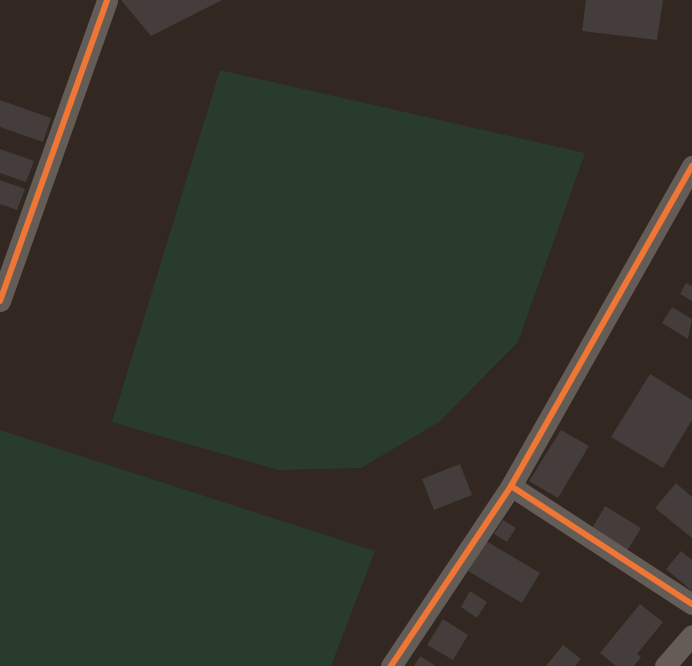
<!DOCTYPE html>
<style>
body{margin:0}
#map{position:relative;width:692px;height:666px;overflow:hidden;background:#322721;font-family:"Public Sans",sans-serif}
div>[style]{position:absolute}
.green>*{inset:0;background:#283b2d}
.building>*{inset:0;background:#443d3c}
.minor>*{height:21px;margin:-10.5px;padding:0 10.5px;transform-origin:10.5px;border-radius:10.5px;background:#635c57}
.cycleway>*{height:6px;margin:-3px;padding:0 3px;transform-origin:3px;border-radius:3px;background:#f07635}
span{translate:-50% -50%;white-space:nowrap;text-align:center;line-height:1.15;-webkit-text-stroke:4.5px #39261a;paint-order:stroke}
</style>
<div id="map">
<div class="green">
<div style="clip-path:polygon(220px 70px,585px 153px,518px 342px,439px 422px,361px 468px,278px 470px,112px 422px)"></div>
<div style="clip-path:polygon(0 430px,375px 551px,331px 666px,0 666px)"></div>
</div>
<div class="building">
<div style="clip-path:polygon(121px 0,222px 0,151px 36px)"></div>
<div style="clip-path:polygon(586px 0,663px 0,657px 40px,582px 31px)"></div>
<div style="clip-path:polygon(0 100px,51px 118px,43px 142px,0 127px)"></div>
<div style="clip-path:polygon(0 149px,34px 161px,26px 182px,0 173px)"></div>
<div style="clip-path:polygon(0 180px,25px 189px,17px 210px,0 204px)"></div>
<div style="clip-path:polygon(686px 283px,692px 286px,692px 301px,680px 294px)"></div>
<div style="clip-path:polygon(672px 307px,692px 319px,688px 339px,662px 323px)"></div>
<div style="clip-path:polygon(650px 374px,692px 400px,692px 420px,663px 468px,611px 437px)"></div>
<div style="clip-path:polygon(561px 430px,589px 446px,558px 498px,529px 481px)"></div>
<div style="clip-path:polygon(460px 464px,472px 495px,434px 510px,422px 479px)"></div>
<div style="clip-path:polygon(676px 483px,692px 497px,692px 538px,655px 508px)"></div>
<div style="clip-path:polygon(605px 506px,641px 528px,627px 551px,591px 530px)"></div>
<div style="clip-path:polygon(503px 520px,516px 528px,507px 542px,494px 534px)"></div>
<div style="clip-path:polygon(486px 541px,540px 573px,522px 603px,468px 571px)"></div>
<div style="clip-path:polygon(681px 551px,692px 560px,692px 591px,666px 569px)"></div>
<div style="clip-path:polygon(470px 591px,487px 602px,477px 618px,461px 607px)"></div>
<div style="clip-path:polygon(640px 604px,663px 622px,637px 654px,641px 657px,634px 666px,616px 666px,600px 653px)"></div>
<div style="clip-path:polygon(443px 619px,468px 635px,453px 660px,427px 645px)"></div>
<div style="clip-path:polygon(563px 645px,581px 659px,575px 666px,546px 666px)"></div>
<div style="clip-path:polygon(420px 656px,436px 666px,414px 666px)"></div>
</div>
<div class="minor">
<div style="left:0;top:301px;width:319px;rotate:-70.4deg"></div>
<div style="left:511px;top:486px;width:216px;rotate:33.1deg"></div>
<div style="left:391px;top:666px;width:216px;rotate:-56.3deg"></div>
<div style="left:511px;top:486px;width:368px;rotate:-60.5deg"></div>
<div style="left:665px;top:666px;width:41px;rotate:-48.9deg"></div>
</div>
<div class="cycleway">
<div style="left:0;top:301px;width:319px;rotate:-70.4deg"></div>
<div style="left:511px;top:486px;width:216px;rotate:33.1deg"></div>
<div style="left:391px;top:666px;width:216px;rotate:-56.3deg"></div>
<div style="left:511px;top:486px;width:368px;rotate:-60.5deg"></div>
</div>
</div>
